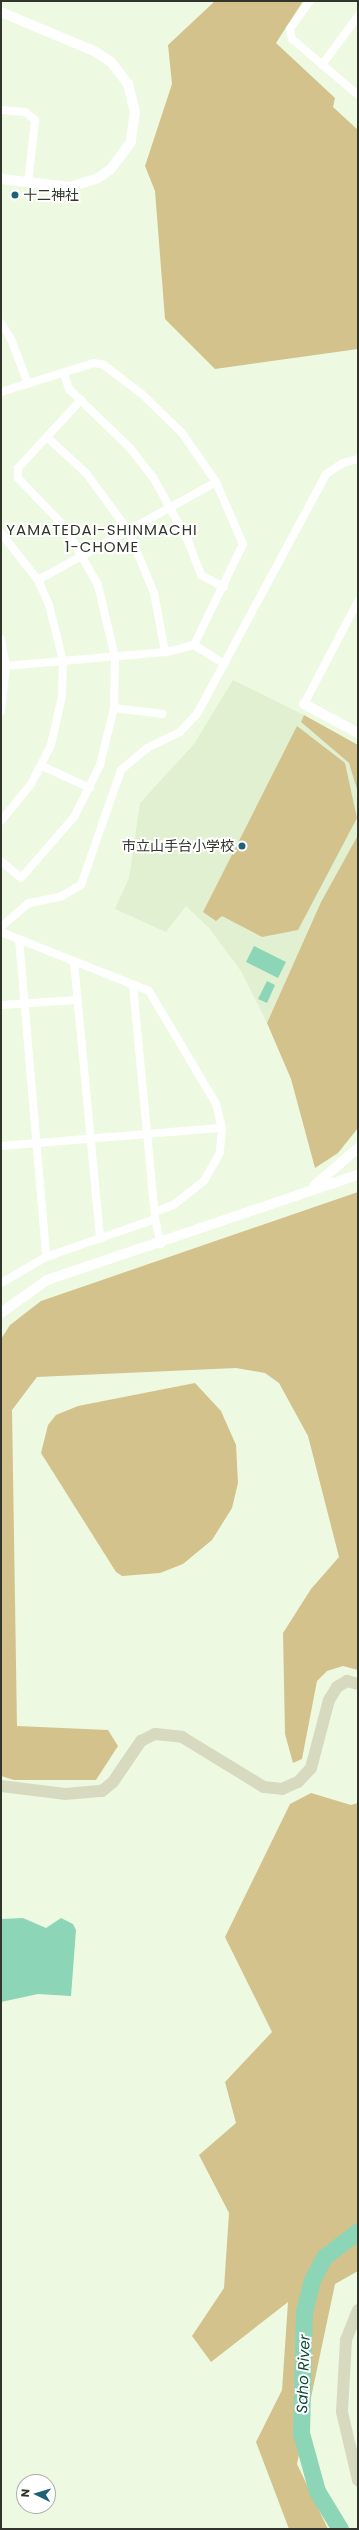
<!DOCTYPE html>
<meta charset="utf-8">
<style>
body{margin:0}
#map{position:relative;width:359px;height:2530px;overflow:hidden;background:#edfae1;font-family:Poppins,"Noto Sans JP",sans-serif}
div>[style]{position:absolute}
.built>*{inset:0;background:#e0f0d1}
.green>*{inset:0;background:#d4c28c}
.water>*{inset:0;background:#8dd5b7}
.river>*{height:17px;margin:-8.5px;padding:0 8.5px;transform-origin:8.5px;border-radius:8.5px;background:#8dd5b7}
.minor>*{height:8px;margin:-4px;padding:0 4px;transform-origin:4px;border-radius:4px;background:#fff}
.tertiary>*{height:10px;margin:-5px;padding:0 5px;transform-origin:5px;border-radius:5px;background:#fff}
.secondary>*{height:12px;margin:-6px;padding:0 6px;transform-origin:6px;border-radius:6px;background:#d8dac0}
.dots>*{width:11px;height:11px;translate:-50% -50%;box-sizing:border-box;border:2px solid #fff;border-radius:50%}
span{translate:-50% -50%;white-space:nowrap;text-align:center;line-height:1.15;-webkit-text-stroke:4px #fff;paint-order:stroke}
.poi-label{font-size:14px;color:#31352c}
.left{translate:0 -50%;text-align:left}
.right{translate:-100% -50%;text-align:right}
.neighbourhood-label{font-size:15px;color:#31352c;letter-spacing:1px}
.water-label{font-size:15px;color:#0c4935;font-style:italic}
.frame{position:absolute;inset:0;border:2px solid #31352c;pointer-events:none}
.north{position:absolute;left:16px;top:2474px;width:40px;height:40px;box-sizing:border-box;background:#fff;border:1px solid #adaeab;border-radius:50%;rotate:275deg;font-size:11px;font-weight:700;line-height:16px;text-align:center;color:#31352c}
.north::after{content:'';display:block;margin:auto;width:14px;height:18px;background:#1f6175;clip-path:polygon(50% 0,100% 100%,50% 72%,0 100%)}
</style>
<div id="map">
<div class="built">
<div style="clip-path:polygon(233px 680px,304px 715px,301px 722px,349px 763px,358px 793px,358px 835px,321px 902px,267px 1023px,241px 971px,209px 928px,186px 906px,166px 932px,115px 909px,129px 878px,140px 803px,194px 744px)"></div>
</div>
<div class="green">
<div style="clip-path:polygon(215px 1px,303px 1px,276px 43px,335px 98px,333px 107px,358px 130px,358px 349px,215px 369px,165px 319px,155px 191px,145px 166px,172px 84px,168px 45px)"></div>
<div style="clip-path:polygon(304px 715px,358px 745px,358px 793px,349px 763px,301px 722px)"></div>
<div style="clip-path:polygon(297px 726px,345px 763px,357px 818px,298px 930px,262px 937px,222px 916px,216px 921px,203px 912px)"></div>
<div style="clip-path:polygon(358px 835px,358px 1128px,338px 1153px,315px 1168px,291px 1079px,267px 1023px,321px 902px)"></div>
<div style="clip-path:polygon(358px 1192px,358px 1670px,343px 1666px,327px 1671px,317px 1681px,302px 1759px,293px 1763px,285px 1734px,283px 1633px,311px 1589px,339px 1557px,308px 1436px,279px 1383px,265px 1373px,236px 1368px,37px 1377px,12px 1410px,17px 1726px,108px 1730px,118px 1746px,96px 1780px,14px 1780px,1px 1776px,1px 1339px,10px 1325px,41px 1301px)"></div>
<div style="clip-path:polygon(195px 1383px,221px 1411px,236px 1445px,238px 1483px,232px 1508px,212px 1540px,183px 1564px,160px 1573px,122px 1576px,116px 1572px,41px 1453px,48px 1425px,56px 1415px,78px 1406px)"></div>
<div style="clip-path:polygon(311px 1793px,351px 1805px,358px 1803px,358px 2271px,335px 2284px,297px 2464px,328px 2529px,289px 2529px,256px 2442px,282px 2390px,288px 2302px,211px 2362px,192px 2336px,224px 2288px,229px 2213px,199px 2155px,236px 2123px,225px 2082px,272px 2032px,225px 1937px,290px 1804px)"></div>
</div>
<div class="water">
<div style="clip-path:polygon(254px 946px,286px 962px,278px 978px,246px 962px)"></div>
<div style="clip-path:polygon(267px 981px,275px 985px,267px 1003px,258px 999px)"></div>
<div style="clip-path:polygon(23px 1918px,46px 1928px,61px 1918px,73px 1924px,76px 1930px,71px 1996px,38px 1994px,1px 2002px,1px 1919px)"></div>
</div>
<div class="river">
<div style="left:340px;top:2529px;width:44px;rotate:-121.2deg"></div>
<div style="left:317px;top:2491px;width:60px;rotate:-105.4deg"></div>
<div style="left:301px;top:2433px;width:121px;rotate:-88.6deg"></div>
<div style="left:304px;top:2312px;width:33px;rotate:-76deg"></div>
<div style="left:312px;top:2280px;width:26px;rotate:-62deg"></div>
<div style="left:324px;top:2257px;width:43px;rotate:-37.4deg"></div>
</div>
<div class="minor">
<div style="left:310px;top:1px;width:34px;rotate:126deg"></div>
<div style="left:290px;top:29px;width:10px;rotate:79deg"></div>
<div style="left:292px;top:39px;width:87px;rotate:40.3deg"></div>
<div style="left:322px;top:65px;width:61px;rotate:-53.7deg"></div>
<div style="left:1px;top:110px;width:24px;rotate:5deg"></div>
<div style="left:25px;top:112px;width:13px;rotate:39deg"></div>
<div style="left:35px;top:120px;width:63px;rotate:96.3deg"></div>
<div style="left:1px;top:323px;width:19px;rotate:58deg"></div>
<div style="left:11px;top:339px;width:48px;rotate:69.3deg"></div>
<div style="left:64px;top:373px;width:17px;rotate:73deg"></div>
<div style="left:69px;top:389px;width:85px;rotate:44deg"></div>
<div style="left:130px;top:448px;width:37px;rotate:52deg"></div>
<div style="left:153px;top:477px;width:73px;rotate:61.3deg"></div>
<div style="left:188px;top:541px;width:36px;rotate:69deg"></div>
<div style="left:201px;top:575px;width:26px;rotate:28deg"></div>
<div style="left:1px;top:392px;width:97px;rotate:-17.3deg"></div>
<div style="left:94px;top:363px;width:10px;rotate:11deg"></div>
<div style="left:104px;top:365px;width:49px;rotate:37.6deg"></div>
<div style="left:143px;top:395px;width:54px;rotate:44.3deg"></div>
<div style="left:182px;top:433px;width:60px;rotate:55.2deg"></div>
<div style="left:216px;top:482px;width:68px;rotate:66.5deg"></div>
<div style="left:243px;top:544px;width:112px;rotate:115.9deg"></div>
<div style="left:194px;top:645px;width:30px;rotate:166deg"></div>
<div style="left:165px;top:652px;width:160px;rotate:175deg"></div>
<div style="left:47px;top:437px;width:53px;rotate:42.7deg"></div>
<div style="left:86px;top:473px;width:71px;rotate:53.6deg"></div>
<div style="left:128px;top:530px;width:68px;rotate:67.6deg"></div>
<div style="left:154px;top:593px;width:60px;rotate:79.4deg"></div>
<div style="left:1px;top:533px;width:60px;rotate:51.8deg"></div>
<div style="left:38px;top:580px;width:27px;rotate:66deg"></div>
<div style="left:49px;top:605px;width:58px;rotate:76deg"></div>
<div style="left:63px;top:661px;width:35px;rotate:92deg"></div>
<div style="left:62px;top:696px;width:50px;rotate:102.7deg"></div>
<div style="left:51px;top:745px;width:44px;rotate:117.1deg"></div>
<div style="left:31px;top:784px;width:48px;rotate:129deg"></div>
<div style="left:38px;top:580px;width:203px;rotate:-28.8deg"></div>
<div style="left:1px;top:639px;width:27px;rotate:80deg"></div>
<div style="left:6px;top:666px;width:45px;rotate:96.3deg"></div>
<div style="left:194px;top:645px;width:36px;rotate:32deg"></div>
<div style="left:304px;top:704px;width:116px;rotate:-62.3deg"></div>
<div style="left:114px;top:708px;width:49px;rotate:7deg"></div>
<div style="left:42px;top:766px;width:53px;rotate:24.6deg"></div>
<div style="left:1px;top:861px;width:26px;rotate:40deg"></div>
<div style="left:21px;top:878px;width:81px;rotate:-49deg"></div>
<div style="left:74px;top:817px;width:58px;rotate:-63.4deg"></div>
<div style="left:100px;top:765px;width:59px;rotate:-76.2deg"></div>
<div style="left:114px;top:708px;width:51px;rotate:-88.9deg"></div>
<div style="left:115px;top:657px;width:74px;rotate:-103.3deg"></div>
<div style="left:98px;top:585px;width:67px;rotate:-119.6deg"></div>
<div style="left:65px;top:527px;width:68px;rotate:-133.8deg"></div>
<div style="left:18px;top:478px;width:10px;rotate:-90deg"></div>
<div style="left:18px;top:468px;width:93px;rotate:-47.2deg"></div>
<div style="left:1px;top:927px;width:37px;rotate:-41deg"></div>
<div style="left:29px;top:903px;width:32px;rotate:-11deg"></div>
<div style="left:60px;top:897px;width:24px;rotate:-30deg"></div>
<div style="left:81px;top:885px;width:122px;rotate:-70.8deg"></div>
<div style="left:121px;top:770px;width:34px;rotate:-40deg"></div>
<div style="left:147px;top:748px;width:37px;rotate:-26deg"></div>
<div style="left:180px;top:732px;width:25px;rotate:-47deg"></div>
<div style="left:197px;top:714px;width:272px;rotate:-61.7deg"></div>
<div style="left:326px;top:474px;width:20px;rotate:-33deg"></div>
<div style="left:343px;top:463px;width:16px;rotate:-15deg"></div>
<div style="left:1px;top:932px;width:159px;rotate:21.7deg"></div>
<div style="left:149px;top:991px;width:131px;rotate:59.3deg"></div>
<div style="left:216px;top:1104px;width:25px;rotate:76deg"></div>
<div style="left:222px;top:1128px;width:25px;rotate:95deg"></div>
<div style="left:220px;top:1153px;width:32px;rotate:120deg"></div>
<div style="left:204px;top:1181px;width:39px;rotate:142deg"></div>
<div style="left:173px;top:1205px;width:19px;rotate:159deg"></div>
<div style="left:19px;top:939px;width:319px;rotate:85.1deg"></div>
<div style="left:74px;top:962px;width:278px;rotate:84.6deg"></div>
<div style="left:133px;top:985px;width:235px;rotate:84.6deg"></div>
<div style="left:155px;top:1219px;width:26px;rotate:77deg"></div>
<div style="left:1px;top:1005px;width:77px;rotate:-3.7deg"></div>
<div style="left:1px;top:1146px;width:222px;rotate:-4.7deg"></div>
<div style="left:1px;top:1283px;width:52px;rotate:-30deg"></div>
<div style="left:46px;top:1257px;width:115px;rotate:-19.2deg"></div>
</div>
<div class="tertiary">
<div style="left:1px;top:12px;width:103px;rotate:22.8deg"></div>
<div style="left:96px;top:52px;width:18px;rotate:34deg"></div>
<div style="left:111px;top:62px;width:28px;rotate:52deg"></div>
<div style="left:128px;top:84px;width:29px;rotate:76deg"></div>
<div style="left:135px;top:112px;width:30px;rotate:98deg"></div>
<div style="left:131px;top:142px;width:34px;rotate:127deg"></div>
<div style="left:111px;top:169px;width:16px;rotate:145deg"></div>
<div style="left:98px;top:178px;width:29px;rotate:162deg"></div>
<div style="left:70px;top:187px;width:69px;rotate:-173.4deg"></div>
<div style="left:304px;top:704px;width:61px;rotate:28.2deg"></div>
<div style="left:314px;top:1186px;width:58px;rotate:-40.8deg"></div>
<div style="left:1px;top:1313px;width:57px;rotate:-35.7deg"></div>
<div style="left:47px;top:1280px;width:328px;rotate:-18.7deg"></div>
</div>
<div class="secondary">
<div style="left:1px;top:1786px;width:64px;rotate:7.1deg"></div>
<div style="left:65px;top:1794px;width:37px;rotate:-5deg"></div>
<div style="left:102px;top:1791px;width:14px;rotate:-39deg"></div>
<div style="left:113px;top:1782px;width:50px;rotate:-55.7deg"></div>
<div style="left:141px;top:1741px;width:16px;rotate:-27deg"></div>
<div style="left:155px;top:1734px;width:27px;rotate:6deg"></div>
<div style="left:182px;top:1737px;width:96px;rotate:31.4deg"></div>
<div style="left:264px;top:1787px;width:18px;rotate:6deg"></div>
<div style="left:282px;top:1789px;width:17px;rotate:-24deg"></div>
<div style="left:298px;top:1782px;width:19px;rotate:-47deg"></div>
<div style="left:311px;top:1768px;width:70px;rotate:-75.2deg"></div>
<div style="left:329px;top:1700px;width:15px;rotate:-58deg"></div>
<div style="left:337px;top:1687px;width:12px;rotate:-31deg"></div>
<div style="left:347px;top:1681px;width:11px;rotate:15deg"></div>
<div style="left:358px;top:2310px;width:32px;rotate:112deg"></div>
<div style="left:346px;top:2340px;width:72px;rotate:93.2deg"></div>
<div style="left:342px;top:2412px;width:70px;rotate:76.8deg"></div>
</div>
<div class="dots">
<div style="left:15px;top:195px;background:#1f6175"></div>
<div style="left:242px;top:846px;background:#1f6175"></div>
</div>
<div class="poi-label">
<span class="left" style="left:23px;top:195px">十二神社</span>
<span class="right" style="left:234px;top:846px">市立山手台小学校</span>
</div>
<div class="neighbourhood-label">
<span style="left:102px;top:538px">YAMATEDAI-SHINMACHI<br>1-CHOME</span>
</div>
<div class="water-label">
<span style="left:303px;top:2374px;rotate:-88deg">Saho River</span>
</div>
<div class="frame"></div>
<div class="north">N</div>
</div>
